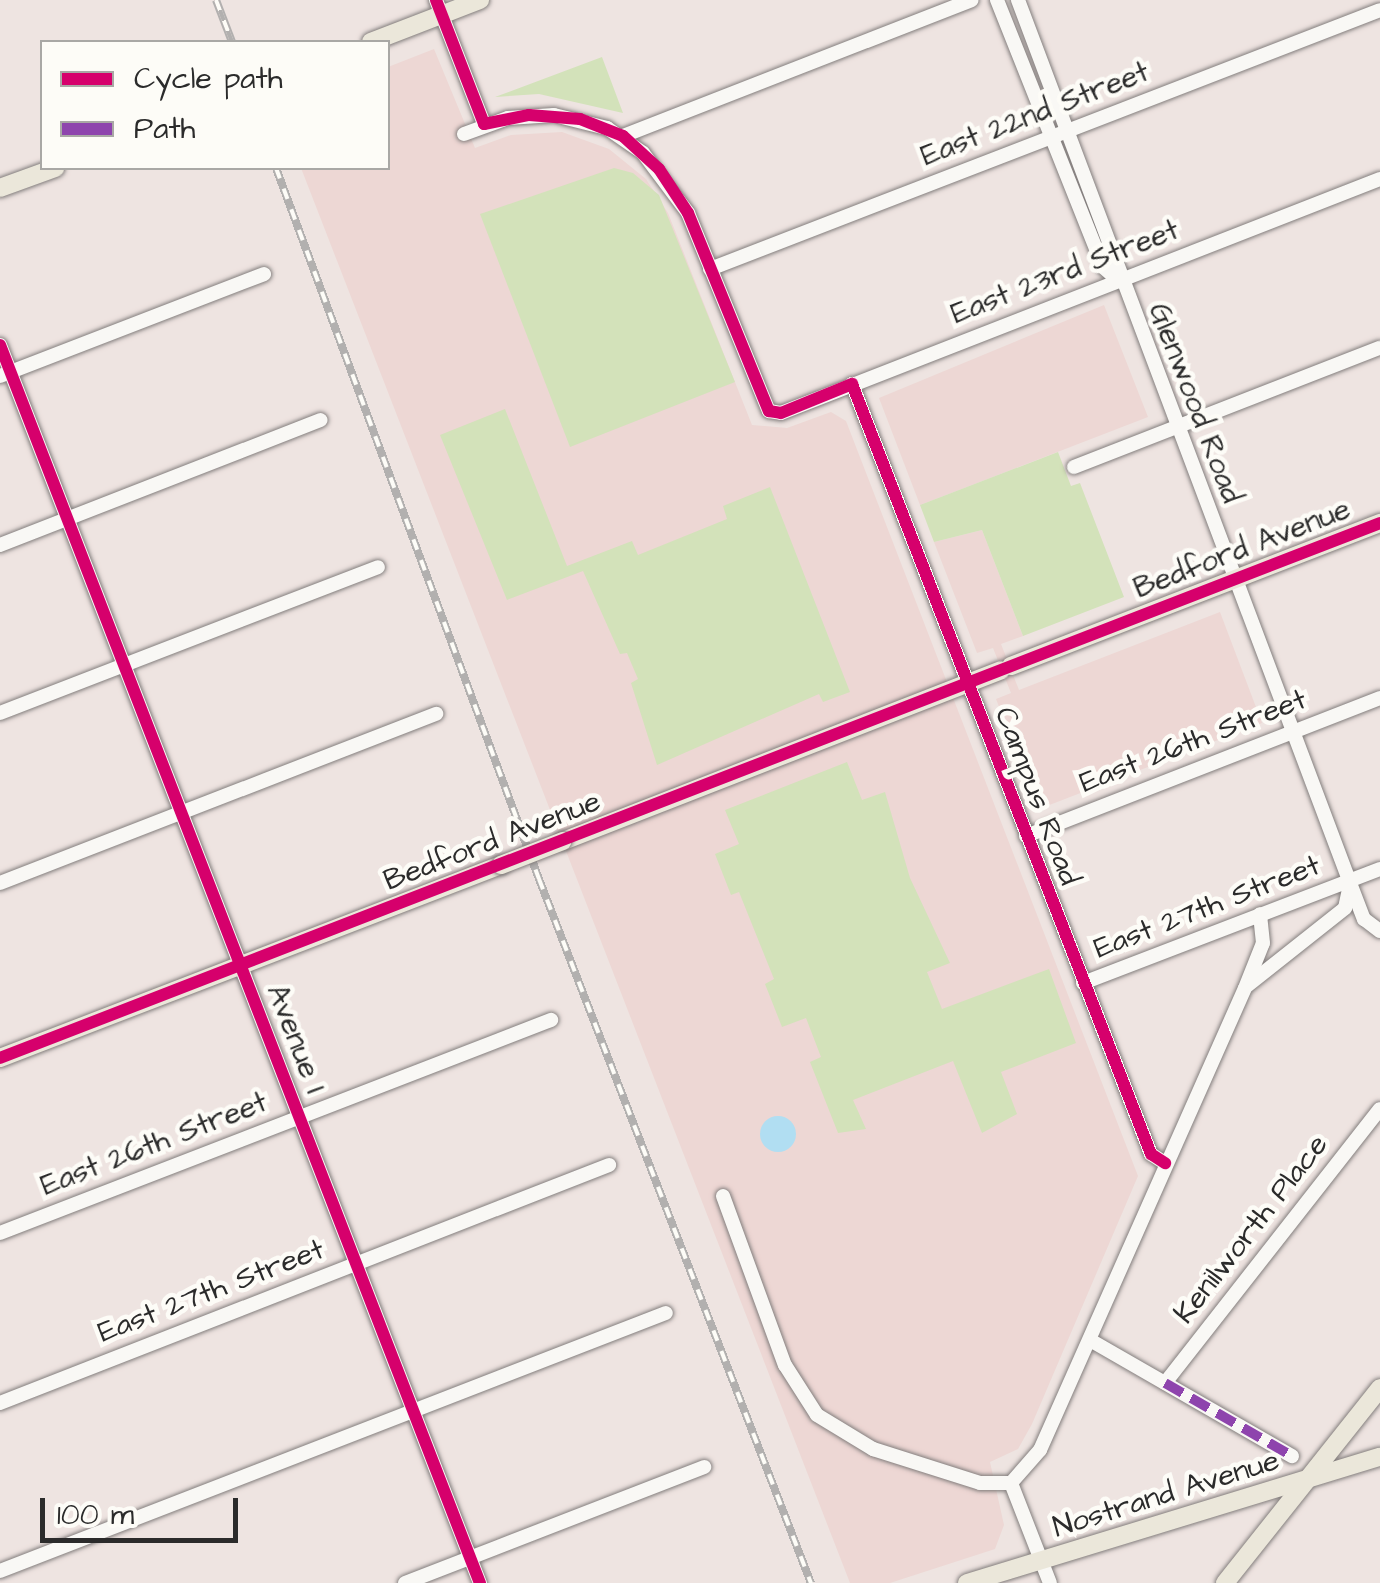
<!DOCTYPE html>
<style>
body{margin:0}
#map{position:relative;width:1380px;height:1583px;overflow:hidden;background:#eee4e1;font-family:"Architects Daughter",sans-serif}
div>[style]{position:absolute}
.built>*{inset:0;background:#edd7d4}
.green>*{inset:0;background:#d3e2ba}
.water>*{inset:0;background:#b1def2}
.round{border-radius:50%}
.roads{filter:drop-shadow(0 0 2px #837e7d) drop-shadow(0 0 2px #837e7d)}
.minor>*{height:14px;margin:-7px;padding:0 7px;transform-origin:7px;border-radius:7px;background:#f9f8f5}
.major>*{height:18px;margin:-9px;padding:0 9px;transform-origin:9px;border-radius:9px;background:#ebe7da}
.rail>*{height:8px;margin-top:-4px;transform-origin:0;background:repeating-linear-gradient(90deg,#fdfcf7 0 11px,#b2b0af 0 22px);box-sizing:border-box;border-block:2px solid #b2b0af}
.bridges{filter:drop-shadow(0 0 2px #837e7d) drop-shadow(0 0 2px #837e7d)}
.major-bridge>*{height:18px;margin:-9px;padding:0 9px;transform-origin:9px;border-radius:9px;background:#ebe7da}
.quiet>*{height:10px;margin-top:-5px;transform-origin:0;background:repeating-linear-gradient(90deg,#8e44ad 0 20px,transparent 0 30px)}
.cycleway>*{height:12px;margin:-6px;padding:0 6px;transform-origin:6px;border-radius:6px;background:#d6006c}
span{translate:-50% -50%;white-space:nowrap;text-align:center;line-height:1.15;-webkit-text-stroke:9px #fdfcf7;paint-order:stroke}
.street-label{font-size:30px;color:#2b2b2b}
.legend{position:absolute;left:40px;top:40px;width:350px;height:130px;box-sizing:border-box;background:#fdfcf7;border:2px solid #a9a8a5;margin:0;padding:12px 18px;list-style:none;font-size:30px;color:#2b2b2b}
.legend li{display:flex;align-items:center;gap:20px;height:50px}
.legend b{width:50px;border:2px solid #a9a8a5}
.scale{position:absolute;left:40px;top:1498px;width:198px;height:45px;box-sizing:border-box;border:5px solid #2b2b2b;border-top:0;padding-left:12px;font-size:30px;line-height:35px;white-space:nowrap;color:#2b2b2b;-webkit-text-stroke:8px #fdfcf7;paint-order:stroke}
</style>
<div id="map">
<div class="built">
<div style="clip-path:polygon(434px 49px,475px 148px,511px 135px,562px 132px,609px 149px,646px 179px,668px 213px,752px 425px,787px 428px,831px 412px,846px 421px,1138px 1176px,1032px 1424px,1018px 1449px,990px 1462px,1004px 1525px,995px 1549px,890px 1583px,850px 1583px,301px 168px,388px 168px,388px 67px)"></div>
<div style="clip-path:polygon(1104px 305px,1148px 417px,920px 505px,879px 398px)"></div>
<div style="clip-path:polygon(982px 530px,1023px 636px,1001px 644px,1019px 690px,1220px 612px,1262px 723px,1039px 809px,996px 699px,1011px 693px,993px 648px,977px 653px,934px 542px)"></div>
</div>
<div class="green">
<div style="clip-path:polygon(602px 57px,623px 113px,539px 94px,495px 97px)"></div>
<div style="clip-path:polygon(614px 168px,633px 173px,659px 195px,735px 382px,570px 447px,480px 214px)"></div>
<div style="clip-path:polygon(505px 409px,567px 566px,632px 541px,638px 555px,727px 519px,723px 506px,770px 487px,850px 692px,823px 702px,819px 694px,657px 765px,631px 683px,638px 679px,632px 665px,627px 653px,620px 654px,583px 571px,507px 600px,440px 435px)"></div>
<div style="clip-path:polygon(1058px 452px,1071px 486px,1080px 483px,1124px 597px,1023px 636px,982px 530px,934px 542px,920px 505px)"></div>
<div style="clip-path:polygon(847px 762px,862px 800px,885px 792px,910px 878px,950px 963px,927px 972px,942px 1009px,1049px 969px,1076px 1043px,1001px 1072px,1017px 1114px,982px 1133px,953px 1061px,853px 1100px,866px 1129px,838px 1133px,810px 1062px,821px 1057px,806px 1018px,782px 1027px,765px 984px,774px 979px,739px 892px,731px 895px,715px 854px,739px 844px,725px 810px)"></div>
</div>
<div class="water">
<div class="round" style="left:760px;top:1116px;width:36px;height:36px"></div>
</div>
<div class="roads">
<div class="minor">
<div style="left:436px;top:0;width:133px;rotate:68.8deg"></div>
<div style="left:997px;top:0;width:287px;rotate:68.3deg"></div>
<div style="left:1103px;top:267px;width:20px;rotate:41deg"></div>
<div style="left:1018px;top:0;width:943px;rotate:69.39deg"></div>
<div style="left:1350px;top:883px;width:39px;rotate:69deg"></div>
<div style="left:1364px;top:919px;width:20px;rotate:37deg"></div>
<div style="left:464px;top:134px;width:47px;rotate:-20deg"></div>
<div style="left:508px;top:118px;width:46px;rotate:-3.7deg"></div>
<div style="left:554px;top:115px;width:55px;rotate:13.8deg"></div>
<div style="left:607px;top:128px;width:44px;rotate:34.8deg"></div>
<div style="left:643px;top:153px;width:75px;rotate:53.1deg"></div>
<div style="left:688px;top:213px;width:214px;rotate:67.8deg"></div>
<div style="left:769px;top:411px;width:12px;rotate:9deg"></div>
<div style="left:781px;top:413px;width:643px;rotate:-21.34deg"></div>
<div style="left:623px;top:136px;width:374px;rotate:-21.3deg"></div>
<div style="left:710px;top:269px;width:718px;rotate:-21.13deg"></div>
<div style="left:0;top:345px;width:1328px;rotate:68.81deg"></div>
<div style="left:0;top:376px;width:283px;rotate:-21.1deg"></div>
<div style="left:852px;top:384px;width:826px;rotate:68.78deg"></div>
<div style="left:1151px;top:1154px;width:17px;rotate:33deg"></div>
<div style="left:1074px;top:467px;width:328px;rotate:-21.3deg"></div>
<div style="left:0;top:545px;width:344px;rotate:-21.3deg"></div>
<div style="left:0;top:713px;width:405px;rotate:-21.1deg"></div>
<div style="left:1026px;top:836px;width:380px;rotate:-21.3deg"></div>
<div style="left:0;top:883px;width:468px;rotate:-21.2deg"></div>
<div style="left:1083px;top:983px;width:318px;rotate:-21deg"></div>
<div style="left:1248px;top:985px;width:124px;rotate:-38.4deg"></div>
<div style="left:1345px;top:908px;width:25px;rotate:-78deg"></div>
<div style="left:723px;top:1196px;width:180px;rotate:69.9deg"></div>
<div style="left:785px;top:1365px;width:59px;rotate:57.4deg"></div>
<div style="left:817px;top:1415px;width:66px;rotate:31.3deg"></div>
<div style="left:873px;top:1449px;width:112px;rotate:17.6deg"></div>
<div style="left:980px;top:1483px;width:31px"></div>
<div style="left:1011px;top:1483px;width:44px;rotate:-48.7deg"></div>
<div style="left:1040px;top:1450px;width:505px;rotate:-66.07deg"></div>
<div style="left:1245px;top:988px;width:48px;rotate:-68.2deg"></div>
<div style="left:1263px;top:943px;width:29px;rotate:-96deg"></div>
<div style="left:0;top:1233px;width:591px;rotate:-21.14deg"></div>
<div style="left:1090px;top:1340px;width:233px;rotate:29.9deg"></div>
<div style="left:1165px;top:1383px;width:348px;rotate:-51.9deg"></div>
<div style="left:0;top:1403px;width:654px;rotate:-21.35deg"></div>
<div style="left:1011px;top:1483px;width:107px;rotate:68.7deg"></div>
<div style="left:0;top:1571px;width:714px;rotate:-21.18deg"></div>
<div style="left:405px;top:1583px;width:321px;rotate:-21.2deg"></div>
</div>
<div class="major">
<div style="left:371px;top:42px;width:117px;rotate:-21.1deg"></div>
<div style="left:0;top:188px;width:59px;rotate:-20deg"></div>
<div style="left:1011px;top:666px;width:396px;rotate:-21.2deg"></div>
<div style="left:563px;top:841px;width:470px;rotate:-21.3deg"></div>
<div style="left:0;top:1058px;width:537px;rotate:-21.07deg"></div>
<div style="left:967px;top:1583px;width:432px;rotate:-17deg"></div>
<div style="left:1225px;top:1583px;width:249px;rotate:-51.5deg"></div>
</div>
</div>
<div class="rail">
<div style="left:216px;top:0;width:45px;rotate:69.1deg"></div>
<div style="left:276px;top:168px;width:758px;rotate:69.7deg"></div>
<div style="left:539px;top:879px;width:755px;rotate:68.88deg"></div>
</div>
<div class="bridges">
<div class="major-bridge">
<div style="left:501px;top:865px;width:66px;rotate:-21.2deg"></div>
</div>
</div>
<div class="quiet">
<div style="left:1165px;top:1383px;width:146px;rotate:29.9deg"></div>
</div>
<div class="cycleway">
<div style="left:436px;top:0;width:133px;rotate:68.8deg"></div>
<div style="left:484px;top:124px;width:46px;rotate:-11.3deg"></div>
<div style="left:529px;top:115px;width:51px;rotate:4.5deg"></div>
<div style="left:580px;top:119px;width:46px;rotate:21.6deg"></div>
<div style="left:623px;top:136px;width:49px;rotate:42.5deg"></div>
<div style="left:659px;top:169px;width:53px;rotate:56.6deg"></div>
<div style="left:688px;top:213px;width:214px;rotate:67.8deg"></div>
<div style="left:769px;top:411px;width:12px;rotate:9deg"></div>
<div style="left:781px;top:413px;width:77px;rotate:-22.2deg"></div>
<div style="left:852px;top:384px;width:826px;rotate:68.78deg"></div>
<div style="left:1151px;top:1154px;width:17px;rotate:33deg"></div>
<div style="left:0;top:345px;width:1328px;rotate:68.81deg"></div>
<div style="left:0;top:1058px;width:1480px;rotate:-21.19deg"></div>
</div>
<div class="street-label">
<span style="left:1035px;top:114px;rotate:-21deg">East 22nd Street</span>
<span style="left:1065px;top:272px;rotate:-21deg">East 23rd Street</span>
<span style="left:1195px;top:403px;rotate:69deg">Glenwood Road</span>
<span style="left:1242px;top:549px;rotate:-21deg">Bedford Avenue</span>
<span style="left:1193px;top:741px;rotate:-21deg">East 26th Street</span>
<span style="left:1037px;top:796px;rotate:69deg">Campus Road</span>
<span style="left:492px;top:841px;rotate:-21deg">Bedford Avenue</span>
<span style="left:1207px;top:907px;rotate:-21deg">East 27th Street</span>
<span style="left:296px;top:1039px;rotate:69deg">Avenue I</span>
<span style="left:154px;top:1144px;rotate:-21deg">East 26th Street</span>
<span style="left:1251px;top:1229px;rotate:-52deg">Kenilworth Place</span>
<span style="left:211px;top:1291px;rotate:-21deg">East 27th Street</span>
<span style="left:1166px;top:1494px;rotate:-17deg">Nostrand Avenue</span>
</div>
<ul class="legend">
<li><b style="height:12px;background:#d6006c"></b>Cycle path</li>
<li><b style="height:12px;background:#8e44ad"></b>Path</li>
</ul>
<div class="scale">100 m</div>
</div>
